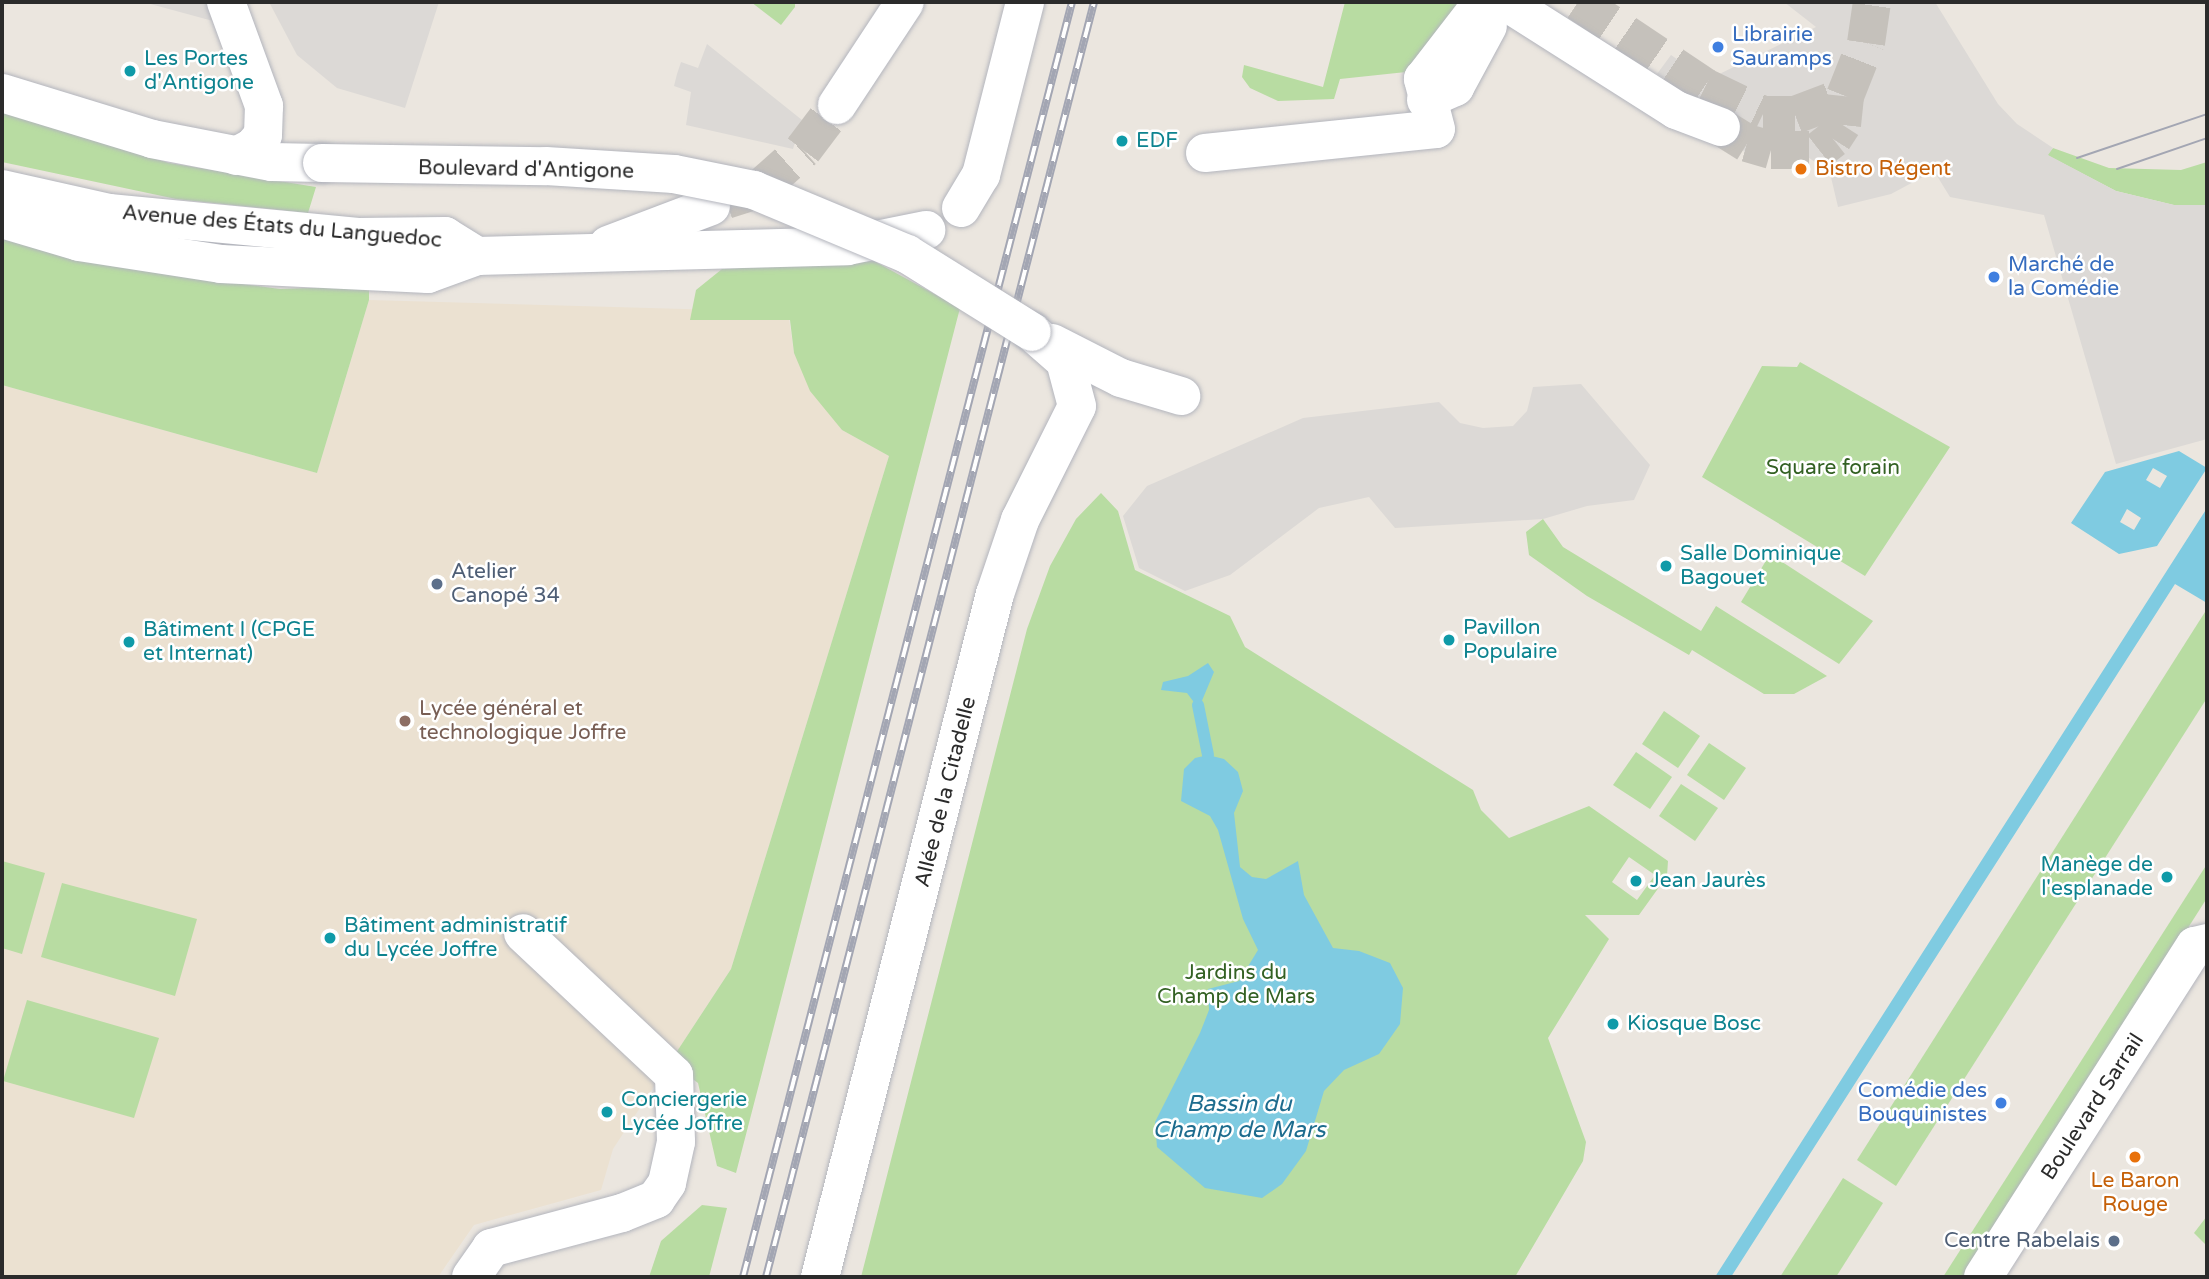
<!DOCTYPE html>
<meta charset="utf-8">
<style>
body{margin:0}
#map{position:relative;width:2209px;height:1279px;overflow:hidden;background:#ebe6df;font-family:"Varela Round",sans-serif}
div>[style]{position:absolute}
.education>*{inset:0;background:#ebe1d1}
.green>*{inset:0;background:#b8dca2}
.plaza>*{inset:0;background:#dcd9d6}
.water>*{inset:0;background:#7fcbe1}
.stream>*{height:12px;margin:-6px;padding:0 6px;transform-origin:6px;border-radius:6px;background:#7fcbe1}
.minor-tunnel>*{height:38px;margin-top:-19px;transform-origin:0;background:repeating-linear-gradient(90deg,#c5c1bb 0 38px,transparent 0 57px)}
.roads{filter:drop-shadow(0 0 2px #b3b5bd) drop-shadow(0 0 2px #b3b5bd)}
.minor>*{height:38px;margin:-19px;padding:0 19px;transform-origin:19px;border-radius:19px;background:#fff}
.tram>*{height:2px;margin:-1px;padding:0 1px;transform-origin:1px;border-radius:1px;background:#a3a6b3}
.rail>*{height:8px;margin-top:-4px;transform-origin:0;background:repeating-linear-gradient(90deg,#fff 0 16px,#a3a6b3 0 32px);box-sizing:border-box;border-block:2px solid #a3a6b3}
.bridges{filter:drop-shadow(0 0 2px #b3b5bd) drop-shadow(0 0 2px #b3b5bd)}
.minor-bridge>*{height:38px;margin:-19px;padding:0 19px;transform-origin:19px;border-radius:19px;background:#fff}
.dots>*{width:19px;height:19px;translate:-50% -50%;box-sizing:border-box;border:4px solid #fff;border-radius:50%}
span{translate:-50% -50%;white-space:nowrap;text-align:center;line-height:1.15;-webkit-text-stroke:5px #fff;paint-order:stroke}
.shop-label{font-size:21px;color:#366cbe}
.left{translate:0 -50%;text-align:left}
.right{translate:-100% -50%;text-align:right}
.culture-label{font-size:21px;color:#0d838f}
.food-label{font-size:21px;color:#c56008}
.street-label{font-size:21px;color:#2b2b2b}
.park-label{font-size:21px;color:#336123}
.service-label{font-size:21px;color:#4e5e75}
.education-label{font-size:21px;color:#785e54}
.water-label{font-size:23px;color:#1d6c8e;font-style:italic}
.frame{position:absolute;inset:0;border:4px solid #2b2b2b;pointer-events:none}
</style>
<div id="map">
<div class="education">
<div style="clip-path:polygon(369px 300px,788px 312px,794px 353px,842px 430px,889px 456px,731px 969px,613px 1149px,601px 1190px,474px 1225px,438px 1277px,2px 1277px,2px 385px,317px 473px)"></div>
</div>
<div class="green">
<div style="clip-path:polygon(751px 2px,795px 2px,795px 7px,781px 25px)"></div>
<div style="clip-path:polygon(1345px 2px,1456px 2px,1459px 11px,1406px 72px,1340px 79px,1334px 99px,1278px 101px,1250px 88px,1242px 77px,1244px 65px,1323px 87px)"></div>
<div style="clip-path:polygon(2px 111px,169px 163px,316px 187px,308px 213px,176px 199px,2px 162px)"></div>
<div style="clip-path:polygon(2053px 148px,2109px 168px,2181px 170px,2207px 162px,2207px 205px,2174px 205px,2116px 191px,2047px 155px)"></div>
<div style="clip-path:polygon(2px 239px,119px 267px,280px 289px,369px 286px,369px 300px,317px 473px,2px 385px)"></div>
<div style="clip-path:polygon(874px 261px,960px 308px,736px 1173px,717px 1166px,698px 1083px,670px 1062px,731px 969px,889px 456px,842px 430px,810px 391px,794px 353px,790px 320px,690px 320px,696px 290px,722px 269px)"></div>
<div style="clip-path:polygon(1800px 362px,1950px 447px,1865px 576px,1702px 477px,1762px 366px,1797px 367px)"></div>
<div style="clip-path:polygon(evenodd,1101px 493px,1118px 511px,1135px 570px,1230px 616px,1245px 647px,1473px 790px,1481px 810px,1509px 838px,1589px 806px,1668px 861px,1667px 876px,1639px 915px,1585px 915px,1609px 939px,1548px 1038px,1586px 1142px,1583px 1161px,1515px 1277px,861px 1277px,1027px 629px,1050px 566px,1076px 519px,1101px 493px,1629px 857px,1655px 875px,1637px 900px,1612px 882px,1629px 857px)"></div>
<div style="clip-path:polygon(1543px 519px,1563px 547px,1701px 631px,1716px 606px,1827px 676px,1794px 694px,1764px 694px,1692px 650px,1689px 655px,1587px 596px,1529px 555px,1526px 532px)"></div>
<div style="clip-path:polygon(1770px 554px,1873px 621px,1839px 664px,1741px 602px)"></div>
<div style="clip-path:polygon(2205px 612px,2207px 698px,1896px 1186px,1857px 1160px)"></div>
<div style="clip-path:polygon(1664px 711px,1700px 736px,1678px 768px,1642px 744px)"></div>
<div style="clip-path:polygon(1709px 743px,1746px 768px,1724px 800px,1687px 775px)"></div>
<div style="clip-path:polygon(1636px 752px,1672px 777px,1650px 809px,1613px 785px)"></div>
<div style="clip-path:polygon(1681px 784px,1718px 808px,1695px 841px,1659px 816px)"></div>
<div style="clip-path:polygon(2px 861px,45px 873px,22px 954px,2px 948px)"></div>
<div style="clip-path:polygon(2207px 864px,2207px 898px,1966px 1277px,1943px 1277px)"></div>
<div style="clip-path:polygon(62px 883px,197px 919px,175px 996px,41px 957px)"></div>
<div style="clip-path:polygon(27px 1000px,159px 1038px,134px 1118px,3px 1081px)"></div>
<div style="clip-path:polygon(1843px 1178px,1883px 1203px,1836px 1277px,1780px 1277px)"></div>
<div style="clip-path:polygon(702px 1205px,727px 1208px,709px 1277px,649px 1277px,661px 1241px)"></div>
<div style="clip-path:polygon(2207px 1216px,2207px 1246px,2194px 1233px)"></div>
</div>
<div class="plaza">
<div style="clip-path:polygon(143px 2px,206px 2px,213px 21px)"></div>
<div style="clip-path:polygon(269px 2px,439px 2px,405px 108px,337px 88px,297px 55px)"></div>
<div style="clip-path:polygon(1784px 2px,1935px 2px,1998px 104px,2017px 124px,2053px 148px,2048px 155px,2116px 191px,2174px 205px,2207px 205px,2207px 439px,2116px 464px,2044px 215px,1950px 197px,1934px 171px,1891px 194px,1838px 207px,1830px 173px,1768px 128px,1747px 140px,1761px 159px,1750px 162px,1721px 113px,1657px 74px,1671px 55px,1707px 80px,1816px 27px)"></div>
<div style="clip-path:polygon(707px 44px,802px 120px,793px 149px,686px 125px,691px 92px,674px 86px,677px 74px,681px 62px,698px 68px)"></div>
<div style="clip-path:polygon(1581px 384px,1650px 465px,1634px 500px,1587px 506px,1543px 519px,1395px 528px,1369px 497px,1319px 508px,1230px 575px,1185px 591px,1139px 568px,1123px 516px,1147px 486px,1303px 418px,1439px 402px,1460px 423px,1483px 428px,1513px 426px,1527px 411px,1533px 387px)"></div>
</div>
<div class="water">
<div style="clip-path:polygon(evenodd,2179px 451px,2207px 468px,2157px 546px,2119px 554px,2071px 523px,2105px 472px,2179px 451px,2153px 468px,2167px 476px,2160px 488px,2146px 480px,2153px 468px,2179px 451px,2127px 509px,2141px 518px,2134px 530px,2120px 522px,2127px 509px)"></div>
<div style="clip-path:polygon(2207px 508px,2207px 603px,2175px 584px,1731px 1277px,1715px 1277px)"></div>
<div style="clip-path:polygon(1208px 663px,1214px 672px,1201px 703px,1196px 705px,1187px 693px,1161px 690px,1163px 682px,1188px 676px)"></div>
<div style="clip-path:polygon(1208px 755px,1224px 759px,1238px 772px,1243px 791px,1234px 813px,1240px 867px,1252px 877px,1266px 879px,1298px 861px,1304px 895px,1333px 948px,1359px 951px,1390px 963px,1403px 988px,1400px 1024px,1379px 1054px,1344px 1070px,1324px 1091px,1306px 1151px,1282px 1184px,1262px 1198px,1205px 1188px,1157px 1147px,1155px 1122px,1200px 1033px,1209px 1010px,1208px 989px,1239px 981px,1258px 950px,1243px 919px,1218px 830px,1210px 816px,1181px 801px,1184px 769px,1195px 758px)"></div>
</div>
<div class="stream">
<div style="left:1198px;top:705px;width:51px;rotate:78.7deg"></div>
</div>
<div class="minor-tunnel">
<div style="left:1578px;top:2px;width:153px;rotate:33.8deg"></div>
<div style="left:1705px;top:87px;width:64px;rotate:25.8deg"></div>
<div style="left:1763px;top:115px;width:32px"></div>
<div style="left:1795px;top:115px;width:53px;rotate:-20.8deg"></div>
<div style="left:1721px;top:127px;width:31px;rotate:32deg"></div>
<div style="left:1747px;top:143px;width:25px;rotate:16deg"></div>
<div style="left:1771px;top:150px;width:48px"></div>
<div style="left:1819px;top:150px;width:18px;rotate:-38deg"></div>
<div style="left:1833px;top:139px;width:17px;rotate:-57deg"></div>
<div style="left:1842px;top:125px;width:29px;rotate:-84deg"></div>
<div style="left:1845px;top:96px;width:57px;rotate:-68.4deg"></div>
<div style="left:1866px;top:43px;width:41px;rotate:-81.7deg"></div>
<div style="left:726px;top:200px;width:35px;rotate:-18deg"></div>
<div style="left:759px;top:189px;width:59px;rotate:-41.6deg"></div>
<div style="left:803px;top:150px;width:56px;rotate:-52.9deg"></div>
</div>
<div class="roads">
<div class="minor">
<div style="left:226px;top:2px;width:111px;rotate:69.9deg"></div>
<div style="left:264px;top:106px;width:29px;rotate:92deg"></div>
<div style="left:263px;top:135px;width:16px;rotate:130deg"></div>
<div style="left:253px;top:147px;width:19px;rotate:152deg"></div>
<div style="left:1506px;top:2px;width:201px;rotate:32.4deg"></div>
<div style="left:1676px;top:110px;width:48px;rotate:20.7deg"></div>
<div style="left:2px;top:93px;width:157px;rotate:17deg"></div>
<div style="left:152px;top:139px;width:122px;rotate:10.9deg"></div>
<div style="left:272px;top:162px;width:50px;rotate:1.1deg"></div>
<div style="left:1426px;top:100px;width:32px;rotate:-24deg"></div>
<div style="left:1455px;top:87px;width:69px;rotate:-61.6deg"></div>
<div style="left:837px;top:105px;width:123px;rotate:-56.6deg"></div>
<div style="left:1205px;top:153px;width:232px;rotate:-5.9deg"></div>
<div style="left:1436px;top:129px;width:52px;rotate:-104.6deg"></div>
<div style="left:1423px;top:79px;width:83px;rotate:-52.3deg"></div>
<div style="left:1474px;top:13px;width:11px;rotate:-15deg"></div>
<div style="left:1485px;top:10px;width:9px;rotate:-58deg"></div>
<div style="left:2px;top:189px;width:110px;rotate:12.6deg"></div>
<div style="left:109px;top:213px;width:250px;rotate:5.5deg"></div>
<div style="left:358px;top:237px;width:87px;rotate:-0.7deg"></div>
<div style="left:445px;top:236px;width:38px;rotate:32deg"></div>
<div style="left:961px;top:208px;width:39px;rotate:-59deg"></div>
<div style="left:981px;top:175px;width:179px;rotate:-75.7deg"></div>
<div style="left:2px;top:219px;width:80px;rotate:16.6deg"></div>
<div style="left:79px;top:242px;width:144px;rotate:8.8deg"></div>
<div style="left:221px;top:264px;width:207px;rotate:2.8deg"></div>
<div style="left:428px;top:274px;width:52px;rotate:-20.2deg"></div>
<div style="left:477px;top:256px;width:370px;rotate:-1.5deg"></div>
<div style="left:847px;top:246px;width:81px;rotate:-11.4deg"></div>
<div style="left:608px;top:245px;width:110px;rotate:-20.7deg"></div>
<div style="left:1052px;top:343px;width:77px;rotate:26.9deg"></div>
<div style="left:1121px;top:378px;width:63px;rotate:16.7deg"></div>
<div style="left:471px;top:1277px;width:35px;rotate:-55deg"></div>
<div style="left:491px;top:1248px;width:136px;rotate:-15deg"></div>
<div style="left:622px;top:1213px;width:37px;rotate:-22deg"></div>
<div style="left:656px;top:1199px;width:19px;rotate:-55deg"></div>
<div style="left:667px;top:1183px;width:42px;rotate:-77.6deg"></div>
<div style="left:676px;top:1142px;width:67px;rotate:-91.7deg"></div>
<div style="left:674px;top:1075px;width:207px;rotate:-136.8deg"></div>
<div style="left:820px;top:1277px;width:705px;rotate:-75.63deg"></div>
<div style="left:995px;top:594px;width:78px;rotate:-71.3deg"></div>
<div style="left:1020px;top:520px;width:127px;rotate:-63.4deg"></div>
<div style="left:1077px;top:406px;width:47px;rotate:-104.9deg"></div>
<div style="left:1065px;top:361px;width:44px;rotate:-138.7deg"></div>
<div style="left:1983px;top:1277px;width:393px;rotate:-57.4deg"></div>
<div style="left:2195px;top:946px;width:12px;rotate:-14deg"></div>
</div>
</div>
<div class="tram">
<div style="left:2077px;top:158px;width:137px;rotate:-18.7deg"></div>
<div style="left:2117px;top:169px;width:95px;rotate:-19deg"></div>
</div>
<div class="rail">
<div style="left:743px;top:1277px;width:1317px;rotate:-75.53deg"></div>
<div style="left:766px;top:1277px;width:1317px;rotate:-75.57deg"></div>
</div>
<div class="bridges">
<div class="minor-bridge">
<div style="left:322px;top:163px;width:224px;rotate:0.8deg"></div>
<div style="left:546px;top:166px;width:128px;rotate:3.6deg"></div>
<div style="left:674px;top:174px;width:82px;rotate:11.3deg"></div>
<div style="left:754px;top:190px;width:166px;rotate:22.7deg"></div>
<div style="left:907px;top:254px;width:147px;rotate:32deg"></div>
</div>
</div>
<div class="dots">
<div style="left:1718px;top:47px;background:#3f7fe0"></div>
<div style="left:130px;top:71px;background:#0f9aa8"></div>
<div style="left:1122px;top:141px;background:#0f9aa8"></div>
<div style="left:1801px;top:169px;background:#e8710a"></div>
<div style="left:1994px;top:277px;background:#3f7fe0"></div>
<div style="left:1666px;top:566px;background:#0f9aa8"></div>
<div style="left:437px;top:584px;background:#5c6f8a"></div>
<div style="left:1449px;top:640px;background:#0f9aa8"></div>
<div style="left:129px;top:642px;background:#0f9aa8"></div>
<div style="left:405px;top:721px;background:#8d6e63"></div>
<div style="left:2167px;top:877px;background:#0f9aa8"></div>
<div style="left:1636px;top:881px;background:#0f9aa8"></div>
<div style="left:330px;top:938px;background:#0f9aa8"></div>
<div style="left:1613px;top:1024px;background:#0f9aa8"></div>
<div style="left:2001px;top:1103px;background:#3f7fe0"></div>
<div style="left:607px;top:1112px;background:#0f9aa8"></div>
<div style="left:2135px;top:1157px;background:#e8710a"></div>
<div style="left:2114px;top:1241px;background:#5c6f8a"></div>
</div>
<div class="shop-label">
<span class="left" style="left:1732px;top:47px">Librairie<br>Sauramps</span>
<span class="left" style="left:2008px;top:277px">Marché de<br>la Comédie</span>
<span class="right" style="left:1987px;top:1103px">Comédie des<br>Bouquinistes</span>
</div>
<div class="culture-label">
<span class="left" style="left:144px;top:71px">Les Portes<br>d'Antigone</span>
<span class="left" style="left:1136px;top:141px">EDF</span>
<span class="left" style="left:1680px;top:566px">Salle Dominique<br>Bagouet</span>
<span class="left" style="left:1463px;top:640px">Pavillon<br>Populaire</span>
<span class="left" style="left:143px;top:642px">Bâtiment I (CPGE<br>et Internat)</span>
<span class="right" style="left:2153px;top:877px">Manège de<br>l'esplanade</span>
<span class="left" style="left:1650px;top:881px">Jean Jaurès</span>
<span class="left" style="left:344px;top:938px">Bâtiment administratif<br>du Lycée Joffre</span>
<span class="left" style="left:1627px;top:1024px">Kiosque Bosc</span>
<span class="left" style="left:621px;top:1112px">Conciergerie<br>Lycée Joffre</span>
</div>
<div class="food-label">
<span class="left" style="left:1815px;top:169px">Bistro Régent</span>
<span style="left:2135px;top:1193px">Le Baron<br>Rouge</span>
</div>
<div class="street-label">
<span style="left:526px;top:170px;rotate:1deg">Boulevard d'Antigone</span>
<span style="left:282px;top:227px;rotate:5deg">Avenue des États du Languedoc</span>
<span style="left:946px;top:792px;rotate:-76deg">Allée de la Citadelle</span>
<span style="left:2093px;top:1107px;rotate:-57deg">Boulevard Sarrail</span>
</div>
<div class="park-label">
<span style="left:1833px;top:468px">Square forain</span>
<span style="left:1236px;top:985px">Jardins du<br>Champ de Mars</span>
</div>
<div class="service-label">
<span class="left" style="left:451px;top:584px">Atelier<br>Canopé 34</span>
<span class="right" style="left:2100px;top:1241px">Centre Rabelais</span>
</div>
<div class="education-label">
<span class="left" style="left:419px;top:721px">Lycée général et<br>technologique Joffre</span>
</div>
<div class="water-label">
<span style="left:1239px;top:1117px">Bassin du<br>Champ de Mars</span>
</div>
<div class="frame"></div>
</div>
